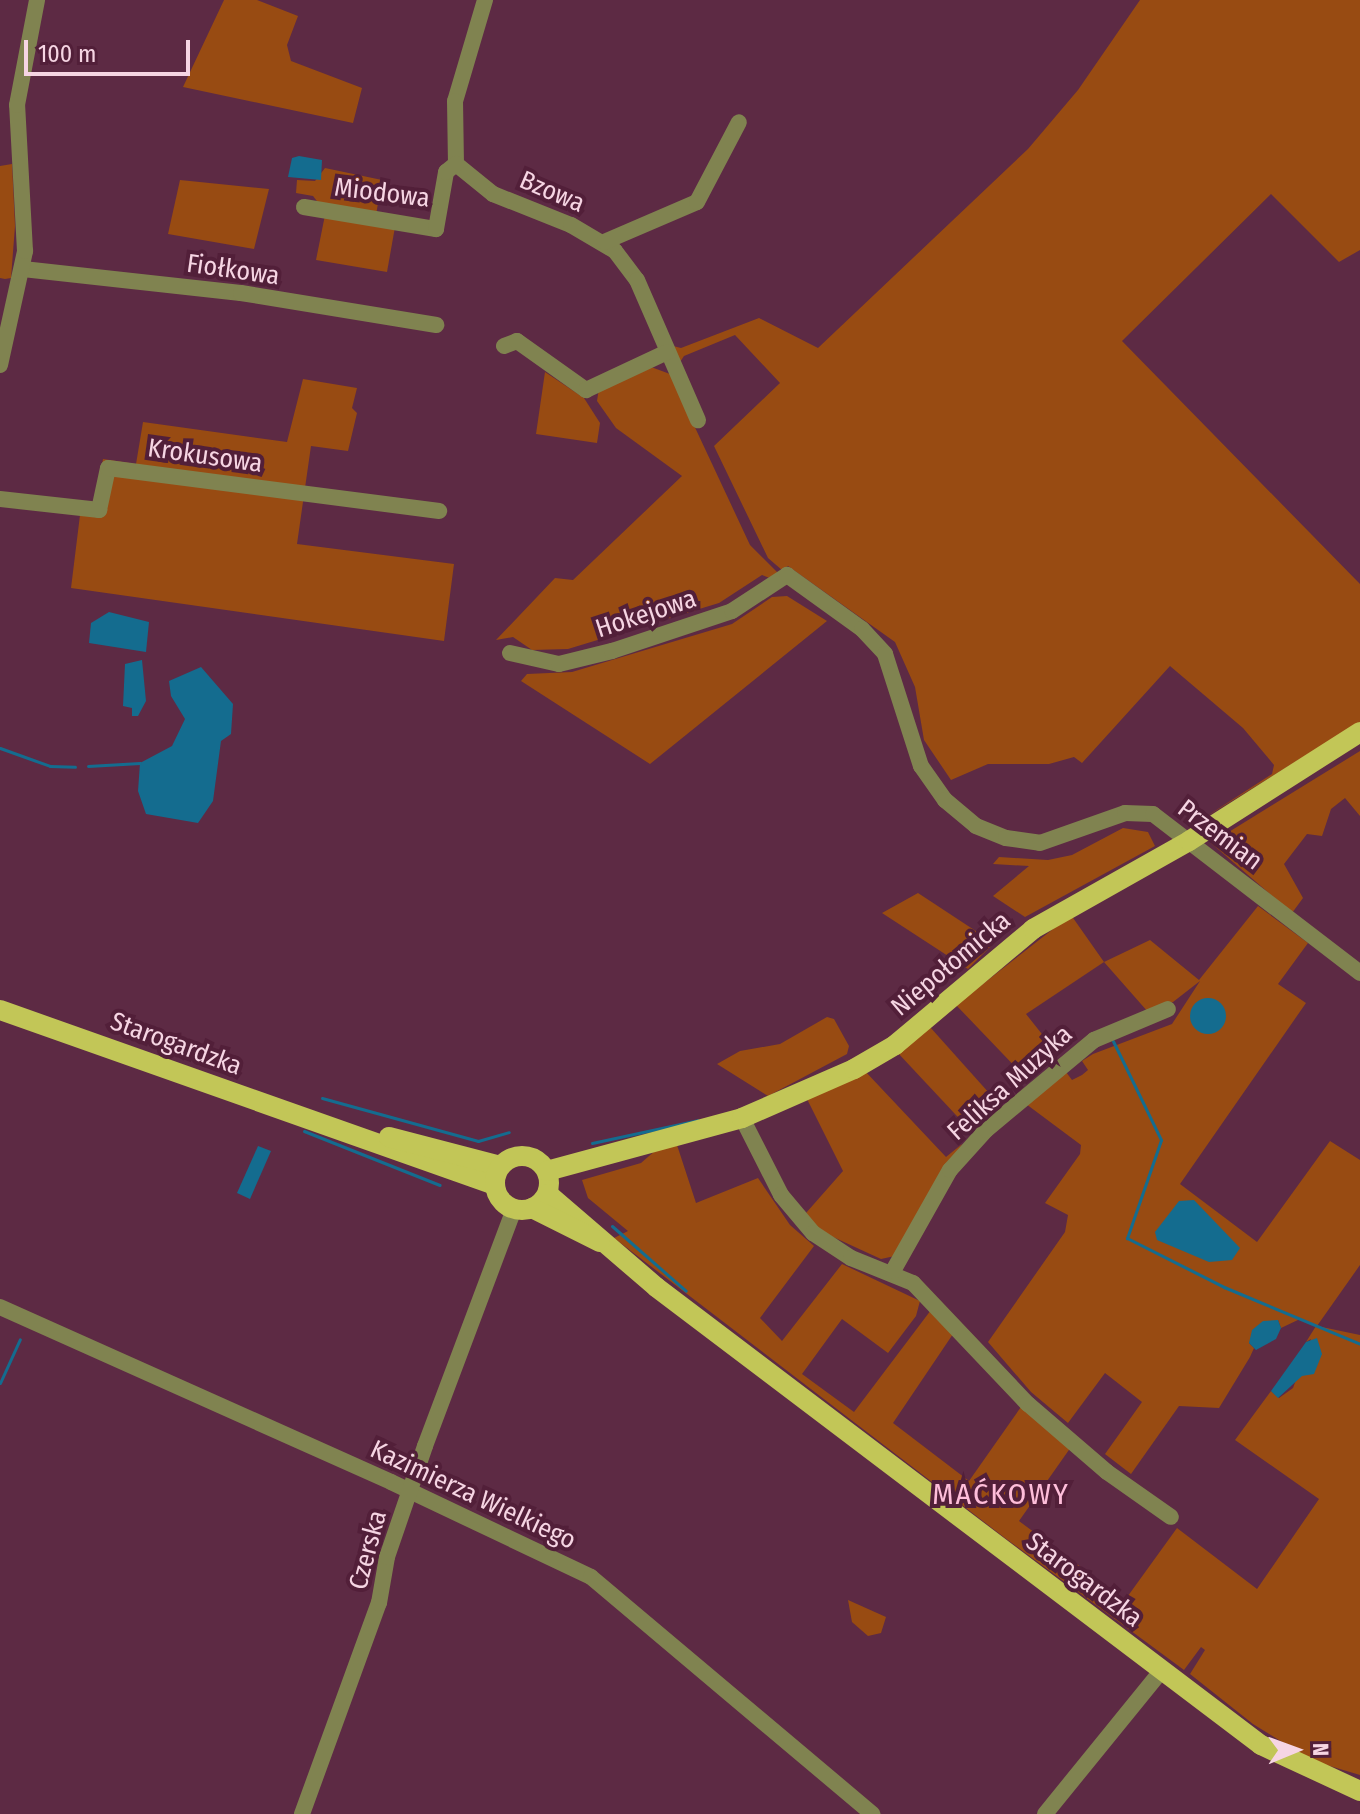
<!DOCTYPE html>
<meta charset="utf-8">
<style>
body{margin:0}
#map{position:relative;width:1360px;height:1814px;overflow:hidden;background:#5d2a44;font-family:"Fira Sans Condensed",sans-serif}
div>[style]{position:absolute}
.green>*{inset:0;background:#984b12}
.water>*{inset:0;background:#146c8f}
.round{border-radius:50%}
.stream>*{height:3px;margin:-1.5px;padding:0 1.5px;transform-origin:1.5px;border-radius:1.5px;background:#146c8f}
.minor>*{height:16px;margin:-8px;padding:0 8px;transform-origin:8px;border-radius:8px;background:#808350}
.major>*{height:20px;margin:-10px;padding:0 10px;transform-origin:10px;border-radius:10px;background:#c2c657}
.major>.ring{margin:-10px;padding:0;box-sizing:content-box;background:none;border:20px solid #c2c657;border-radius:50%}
span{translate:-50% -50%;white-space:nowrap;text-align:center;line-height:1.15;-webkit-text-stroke:8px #521f39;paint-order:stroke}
.street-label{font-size:26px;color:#f6d5e3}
.quarter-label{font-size:30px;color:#febeda;letter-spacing:2px}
.north{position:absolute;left:1256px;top:1710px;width:80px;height:80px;-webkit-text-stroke:6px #521f39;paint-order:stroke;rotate:89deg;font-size:22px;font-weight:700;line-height:32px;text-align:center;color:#f6d5e3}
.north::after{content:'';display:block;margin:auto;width:28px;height:36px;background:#f6d5e3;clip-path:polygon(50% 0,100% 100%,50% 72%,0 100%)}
.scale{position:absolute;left:24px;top:40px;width:166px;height:36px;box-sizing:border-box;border:4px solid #f6d5e3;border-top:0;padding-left:10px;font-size:24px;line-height:28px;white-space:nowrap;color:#f6d5e3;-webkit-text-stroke:6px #521f39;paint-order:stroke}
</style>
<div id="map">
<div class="green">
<div style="clip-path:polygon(224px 0,257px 0,298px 16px,287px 45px,291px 61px,362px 88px,353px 123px,183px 87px)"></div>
<div style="clip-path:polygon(1140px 0,1360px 0,1360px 250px,1339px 262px,1271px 194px,1122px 341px,1360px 584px,1360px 722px,1204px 818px,1272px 774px,1274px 765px,1243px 728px,1170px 666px,1082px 763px,1074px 757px,1049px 764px,988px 764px,951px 780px,924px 740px,915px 687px,895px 642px,788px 566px,782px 570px,768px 558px,714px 446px,780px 383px,735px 335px,684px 356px,680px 362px,673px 346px,681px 348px,759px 318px,818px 348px,1028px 149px,1078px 90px)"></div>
<div style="clip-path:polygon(12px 164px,15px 226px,11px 278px,5px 279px,0 278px,0 166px)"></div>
<div style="clip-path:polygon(325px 168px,382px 180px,376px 215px,320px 205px,313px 196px,296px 193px,297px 180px,315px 181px)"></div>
<div style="clip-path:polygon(180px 180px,269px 189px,254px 249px,168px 234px)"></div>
<div style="clip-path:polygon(325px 215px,395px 227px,387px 272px,316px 260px)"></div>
<div style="clip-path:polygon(651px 367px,670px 374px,750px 545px,779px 574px,772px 579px,762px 575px,719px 603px,568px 649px,532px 650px,513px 637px,496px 640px,555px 578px,573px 580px,682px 476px,616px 428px,597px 401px,599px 388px)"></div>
<div style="clip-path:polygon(545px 372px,584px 398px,600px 423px,597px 443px,536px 434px)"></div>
<div style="clip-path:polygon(303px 379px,357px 388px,352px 408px,357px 413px,348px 451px,311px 446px,297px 544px,454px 564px,444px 641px,71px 588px,80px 515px,95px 500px,103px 459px,136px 464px,143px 422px,287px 442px)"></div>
<div style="clip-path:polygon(787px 596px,827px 621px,650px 764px,521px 681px,527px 674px,572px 672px,732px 624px,772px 597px)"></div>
<div style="clip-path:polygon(1360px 751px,1360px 816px,1345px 798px,1331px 809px,1322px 836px,1307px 834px,1284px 864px,1303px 898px,1292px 913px,1211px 843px)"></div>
<div style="clip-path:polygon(1123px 828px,1148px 832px,1155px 846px,1025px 917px,993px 896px,1029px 866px,993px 864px,999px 857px,1048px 860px,1072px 855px)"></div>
<div style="clip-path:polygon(918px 893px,994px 943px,968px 969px,882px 913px)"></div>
<div style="clip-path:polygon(1258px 906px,1308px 943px,1278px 984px,1306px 1003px,1180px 1184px,1257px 1242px,1330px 1141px,1360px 1160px,1360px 1265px,1317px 1326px,1360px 1335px,1360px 1775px,1313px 1761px,1253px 1724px,1190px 1674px,1205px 1650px,1201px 1647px,1184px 1670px,1005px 1538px,614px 1238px,628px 1231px,588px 1198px,582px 1180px,641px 1163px,656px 1150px,677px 1145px,696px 1203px,758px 1178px,790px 1225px,814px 1246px,760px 1318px,782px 1341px,842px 1264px,920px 1301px,916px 1316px,888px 1353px,842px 1319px,802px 1374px,854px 1412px,931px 1310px,953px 1334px,893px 1423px,969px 1481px,1023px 1404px,1071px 1447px,1019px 1521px,1125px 1600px,1177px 1528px,1257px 1589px,1319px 1499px,1235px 1440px,1271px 1391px,1279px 1398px,1293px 1388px,1311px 1339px,1306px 1342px,1316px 1326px,1300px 1319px,1281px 1328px,1278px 1320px,1249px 1343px,1254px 1348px,1250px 1357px,1219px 1408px,1179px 1406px,1131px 1474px,1105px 1454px,1142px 1402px,1105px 1373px,1068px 1423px,1031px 1392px,988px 1342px,1065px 1232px,1068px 1215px,1045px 1203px,1080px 1154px,1081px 1145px,1026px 1104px,1066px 1072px,1072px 1080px,1082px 1075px,1088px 1070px,1082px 1061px,1093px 1054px,1172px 1024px,1200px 981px,1173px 1002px,1148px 1012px,1104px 962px,1026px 1014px,1057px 1053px,1026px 1078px,956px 1005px,1071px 915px,1104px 962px,1150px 940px,1199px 980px)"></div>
<div style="clip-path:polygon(827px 1017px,834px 1019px,849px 1046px,847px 1054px,768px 1096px,717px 1064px,740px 1051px,780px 1044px)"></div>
<div style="clip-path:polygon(930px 1027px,998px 1103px,970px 1130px,897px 1052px)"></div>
<div style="clip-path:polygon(864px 1070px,946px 1157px,962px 1144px,895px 1256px,881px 1259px,820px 1231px,806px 1213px,843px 1171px,807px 1099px)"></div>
<div style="clip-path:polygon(848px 1600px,886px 1617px,881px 1633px,868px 1636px,852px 1622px)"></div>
</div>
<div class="water">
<div style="clip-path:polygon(299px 156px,322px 160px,321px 180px,288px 177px,292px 158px)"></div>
<div style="clip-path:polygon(109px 612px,149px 622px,146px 652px,89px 643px,91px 623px)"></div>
<div style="clip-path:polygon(142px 660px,146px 701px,138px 716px,132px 716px,132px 708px,123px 706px,125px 664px)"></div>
<div style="clip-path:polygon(201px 667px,233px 704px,231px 734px,221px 741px,213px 801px,198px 823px,146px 814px,138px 791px,140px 763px,172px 746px,185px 719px,171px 696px,169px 681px)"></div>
<div class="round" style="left:1190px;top:998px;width:36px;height:36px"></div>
<div style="clip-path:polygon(258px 1146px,271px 1151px,250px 1199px,237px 1193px)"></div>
<div style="clip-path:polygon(1194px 1200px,1240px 1248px,1232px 1260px,1209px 1262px,1157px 1240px,1155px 1232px,1179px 1201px)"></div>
<div style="clip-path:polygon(1278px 1320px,1281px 1328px,1276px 1339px,1256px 1350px,1249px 1343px,1252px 1330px,1263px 1321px)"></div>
<div style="clip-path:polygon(1317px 1338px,1322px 1354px,1314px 1374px,1302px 1376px,1278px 1398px,1271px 1391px,1306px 1342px)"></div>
</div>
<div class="stream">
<div style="left:0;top:748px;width:53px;rotate:19.8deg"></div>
<div style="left:50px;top:766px;width:25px;rotate:2deg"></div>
<div style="left:88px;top:766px;width:52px;rotate:-3.3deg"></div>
<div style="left:1113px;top:1041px;width:110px;rotate:64.1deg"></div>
<div style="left:1161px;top:1140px;width:104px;rotate:109.1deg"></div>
<div style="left:1127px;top:1238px;width:109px;rotate:26.8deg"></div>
<div style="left:1224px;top:1287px;width:147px;rotate:22.7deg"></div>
<div style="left:322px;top:1098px;width:162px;rotate:15.4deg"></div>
<div style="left:478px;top:1141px;width:32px;rotate:-16deg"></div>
<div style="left:304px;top:1131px;width:146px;rotate:21.7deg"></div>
<div style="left:592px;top:1143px;width:108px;rotate:-12.2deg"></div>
<div style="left:612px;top:1226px;width:98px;rotate:41.3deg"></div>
<div style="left:0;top:1383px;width:48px;rotate:-65.6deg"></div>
</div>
<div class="minor">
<div style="left:485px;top:0;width:105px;rotate:106.5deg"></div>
<div style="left:455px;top:101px;width:63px;rotate:89.1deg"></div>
<div style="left:456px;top:164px;width:48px;rotate:39deg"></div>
<div style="left:493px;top:194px;width:84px;rotate:21.7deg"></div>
<div style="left:571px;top:225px;width:51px;rotate:30.6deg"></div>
<div style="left:615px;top:251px;width:36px;rotate:53deg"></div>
<div style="left:637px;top:280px;width:153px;rotate:66.5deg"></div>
<div style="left:304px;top:207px;width:134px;rotate:9.5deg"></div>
<div style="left:436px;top:229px;width:58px;rotate:-80deg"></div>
<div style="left:446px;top:172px;width:13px;rotate:-39deg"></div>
<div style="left:604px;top:242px;width:101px;rotate:-23.3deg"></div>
<div style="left:697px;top:202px;width:90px;rotate:-62.3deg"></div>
<div style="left:23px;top:269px;width:219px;rotate:6.3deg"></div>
<div style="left:241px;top:293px;width:198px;rotate:9.3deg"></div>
<div style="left:504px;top:346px;width:14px;rotate:-21deg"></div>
<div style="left:517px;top:341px;width:85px;rotate:35.4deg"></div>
<div style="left:586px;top:390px;width:89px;rotate:-25.1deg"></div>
<div style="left:0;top:365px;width:117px;rotate:-77.6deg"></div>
<div style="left:25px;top:251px;width:146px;rotate:-93.1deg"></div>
<div style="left:17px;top:105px;width:107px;rotate:-79.2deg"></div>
<div style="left:0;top:499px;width:100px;rotate:6.3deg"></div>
<div style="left:99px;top:510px;width:43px;rotate:-77.9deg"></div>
<div style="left:108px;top:468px;width:334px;rotate:7.4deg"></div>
<div style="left:510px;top:653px;width:50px;rotate:12.7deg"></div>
<div style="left:559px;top:664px;width:55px;rotate:-13.8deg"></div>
<div style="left:612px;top:651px;width:126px;rotate:-18.4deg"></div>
<div style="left:732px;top:611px;width:66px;rotate:-33.2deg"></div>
<div style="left:787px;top:575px;width:92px;rotate:35.8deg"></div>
<div style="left:862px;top:629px;width:34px;rotate:47deg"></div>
<div style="left:885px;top:654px;width:118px;rotate:72.2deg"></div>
<div style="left:921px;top:766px;width:42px;rotate:54.8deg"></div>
<div style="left:945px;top:800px;width:40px;rotate:40deg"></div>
<div style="left:976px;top:826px;width:32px;rotate:22deg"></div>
<div style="left:1006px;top:838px;width:34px;rotate:8deg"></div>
<div style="left:1040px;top:843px;width:90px;rotate:-19.4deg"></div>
<div style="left:1125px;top:813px;width:28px;rotate:2deg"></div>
<div style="left:1153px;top:814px;width:261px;rotate:37.5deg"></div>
<div style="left:742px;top:1118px;width:86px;rotate:63.1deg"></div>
<div style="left:781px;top:1195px;width:50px;rotate:49.9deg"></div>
<div style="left:813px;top:1233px;width:45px;rotate:33.3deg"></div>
<div style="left:851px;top:1258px;width:67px;rotate:22deg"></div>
<div style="left:913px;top:1283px;width:167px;rotate:46.5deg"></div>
<div style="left:1028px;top:1404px;width:104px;rotate:40.7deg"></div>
<div style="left:1107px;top:1472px;width:78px;rotate:35.1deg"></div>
<div style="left:893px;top:1271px;width:116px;rotate:-60.6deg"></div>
<div style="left:950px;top:1170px;width:54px;rotate:-48deg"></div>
<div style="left:986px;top:1130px;width:141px;rotate:-39.8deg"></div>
<div style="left:1094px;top:1040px;width:80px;rotate:-22.7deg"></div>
<div style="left:0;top:1307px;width:428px;rotate:24.1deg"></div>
<div style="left:391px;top:1482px;width:221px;rotate:25.4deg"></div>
<div style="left:591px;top:1577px;width:368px;rotate:40.1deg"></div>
<div style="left:302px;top:1814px;width:225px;rotate:-70deg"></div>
<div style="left:379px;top:1603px;width:47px;rotate:-80.1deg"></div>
<div style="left:387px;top:1557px;width:117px;rotate:-71.1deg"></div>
<div style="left:425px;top:1446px;width:253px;rotate:-69.4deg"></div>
<div style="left:1045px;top:1814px;width:186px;rotate:-50.9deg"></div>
</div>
<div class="major">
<div style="left:0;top:1010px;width:525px;rotate:19.47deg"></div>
<div style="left:389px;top:1137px;width:115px;rotate:14.6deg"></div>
<div class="ring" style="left:495px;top:1156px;width:34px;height:34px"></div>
<div style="left:547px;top:1171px;width:202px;rotate:-15.2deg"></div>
<div style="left:742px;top:1118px;width:122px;rotate:-23.6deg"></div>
<div style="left:854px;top:1069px;width:48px;rotate:-30.3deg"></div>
<div style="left:895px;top:1045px;width:180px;rotate:-40deg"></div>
<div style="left:1033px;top:929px;width:179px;rotate:-29.4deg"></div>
<div style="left:1189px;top:841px;width:203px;rotate:-32.5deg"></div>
<div style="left:548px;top:1194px;width:143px;rotate:40.7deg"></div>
<div style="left:656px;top:1287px;width:759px;rotate:37.13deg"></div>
<div style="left:1261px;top:1745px;width:109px;rotate:24.9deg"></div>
<div style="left:532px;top:1208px;width:76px;rotate:26.6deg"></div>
</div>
<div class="street-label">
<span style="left:552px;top:192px;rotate:23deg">Bzowa</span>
<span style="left:382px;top:193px;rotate:7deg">Miodowa</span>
<span style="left:233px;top:270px;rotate:8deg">Fiołkowa</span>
<span style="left:205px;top:456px;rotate:8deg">Krokusowa</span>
<span style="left:646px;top:614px;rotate:-18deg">Hokejowa</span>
<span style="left:1220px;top:835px;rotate:37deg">Przemian</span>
<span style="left:951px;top:964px;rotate:-40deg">Niepołomicka</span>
<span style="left:176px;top:1044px;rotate:20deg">Starogardzka</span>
<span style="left:1010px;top:1083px;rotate:-42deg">Feliksa Muzyka</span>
<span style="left:473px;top:1495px;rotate:25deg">Kazimierza Wielkiego</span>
<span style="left:368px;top:1550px;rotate:-75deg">Czerska</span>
<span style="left:1084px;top:1580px;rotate:37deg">Starogardzka</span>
</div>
<div class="quarter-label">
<span style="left:1001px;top:1494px">MAĆKOWY</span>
</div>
<div class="north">N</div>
<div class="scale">100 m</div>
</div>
